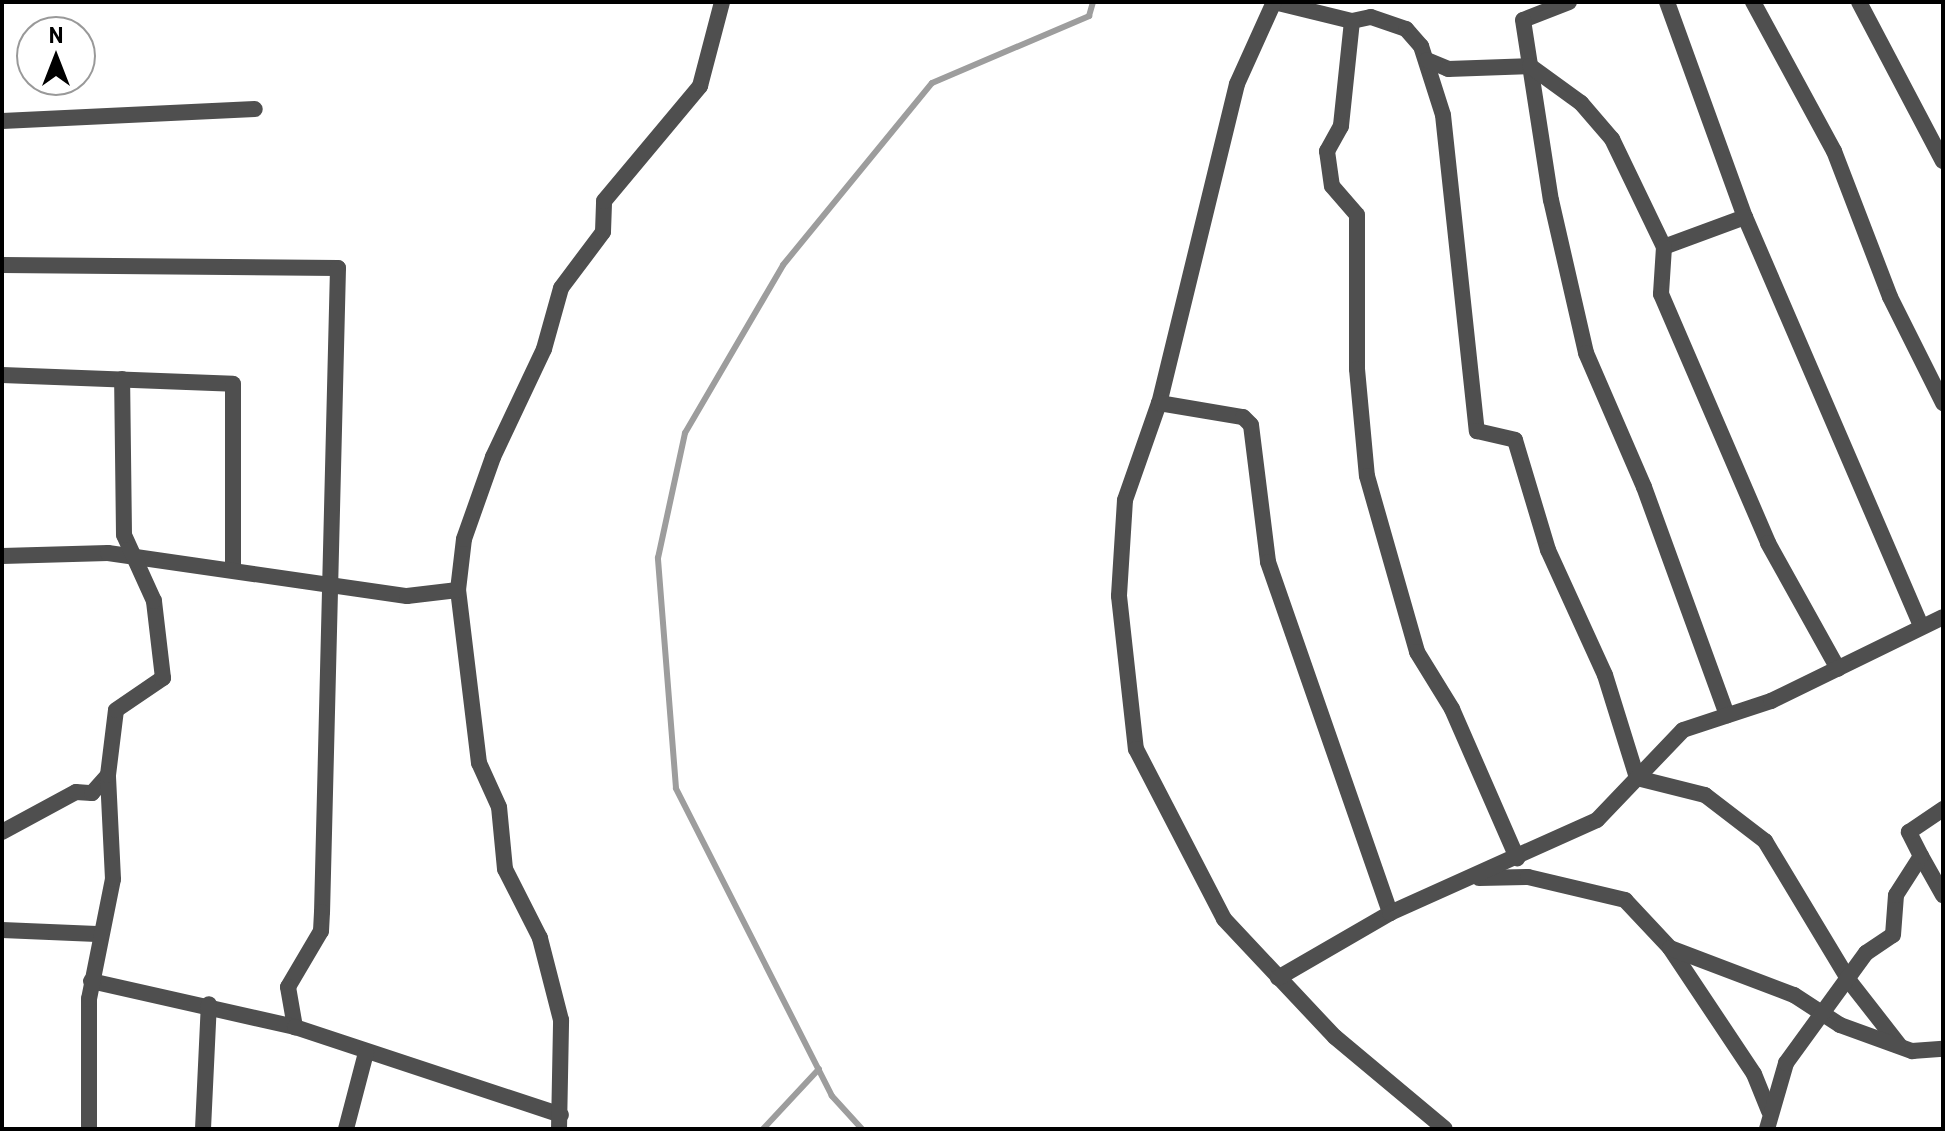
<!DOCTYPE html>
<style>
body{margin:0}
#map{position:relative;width:1945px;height:1131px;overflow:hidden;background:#fff;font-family:Barlow,sans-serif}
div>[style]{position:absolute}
.stream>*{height:6px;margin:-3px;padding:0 3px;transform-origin:3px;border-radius:3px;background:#9d9d9d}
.street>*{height:16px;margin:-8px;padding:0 8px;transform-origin:8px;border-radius:8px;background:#4f4f4f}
span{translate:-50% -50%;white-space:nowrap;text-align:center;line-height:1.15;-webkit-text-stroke:6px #fff;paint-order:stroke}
.frame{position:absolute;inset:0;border:4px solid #000;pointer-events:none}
.north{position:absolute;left:16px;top:16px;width:80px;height:80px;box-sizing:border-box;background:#fff;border:2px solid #999;border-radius:50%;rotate:0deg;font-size:22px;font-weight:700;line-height:32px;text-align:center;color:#000}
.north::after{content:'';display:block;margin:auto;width:28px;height:36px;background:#000;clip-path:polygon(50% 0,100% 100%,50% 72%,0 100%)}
</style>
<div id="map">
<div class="stream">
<div style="left:763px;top:1129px;width:82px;rotate:-47deg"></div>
<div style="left:862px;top:1129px;width:45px;rotate:-132.3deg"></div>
<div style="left:832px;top:1096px;width:345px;rotate:-116.9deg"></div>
<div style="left:676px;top:788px;width:231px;rotate:-94.5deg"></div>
<div style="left:658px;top:558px;width:128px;rotate:-77.8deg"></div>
<div style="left:685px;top:433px;width:194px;rotate:-59.7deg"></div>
<div style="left:783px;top:265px;width:235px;rotate:-50.7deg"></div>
<div style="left:932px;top:83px;width:171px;rotate:-23.1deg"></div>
<div style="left:1089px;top:16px;width:15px;rotate:-74deg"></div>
</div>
<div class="street">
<div style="left:1274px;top:2px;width:80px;rotate:13.7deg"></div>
<div style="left:1352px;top:21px;width:19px;rotate:-12deg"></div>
<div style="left:1371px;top:17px;width:37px;rotate:19deg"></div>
<div style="left:1406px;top:29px;width:23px;rotate:49deg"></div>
<div style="left:1421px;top:46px;width:72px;rotate:72.3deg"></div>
<div style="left:1443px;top:115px;width:318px;rotate:83.9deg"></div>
<div style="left:1477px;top:431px;width:39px;rotate:13deg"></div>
<div style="left:1515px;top:440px;width:115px;rotate:73.3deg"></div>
<div style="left:1548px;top:550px;width:137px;rotate:65.5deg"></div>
<div style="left:1605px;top:675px;width:108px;rotate:72.7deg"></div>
<div style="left:1637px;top:778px;width:70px;rotate:14deg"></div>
<div style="left:1705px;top:795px;width:76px;rotate:37.5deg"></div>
<div style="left:1765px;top:841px;width:165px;rotate:58.9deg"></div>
<div style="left:1850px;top:982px;width:81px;rotate:52deg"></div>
<div style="left:1274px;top:2px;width:90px;rotate:114.3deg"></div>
<div style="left:1237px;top:84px;width:328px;rotate:103.7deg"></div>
<div style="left:1159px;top:403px;width:103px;rotate:109.3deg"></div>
<div style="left:1125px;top:500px;width:96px;rotate:93.6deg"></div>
<div style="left:1119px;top:596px;width:154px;rotate:83.7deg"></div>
<div style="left:1136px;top:749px;width:191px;rotate:62.6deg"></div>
<div style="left:1224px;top:919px;width:162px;rotate:46.8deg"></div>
<div style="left:1335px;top:1037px;width:143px;rotate:39.9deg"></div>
<div style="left:1569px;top:2px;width:49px;rotate:158.6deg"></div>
<div style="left:1523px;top:20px;width:182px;rotate:81.2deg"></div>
<div style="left:1551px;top:200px;width:157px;rotate:77.1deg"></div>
<div style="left:1586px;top:353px;width:146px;rotate:66.6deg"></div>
<div style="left:1644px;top:487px;width:243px;rotate:70deg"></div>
<div style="left:1667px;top:2px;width:229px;rotate:70.1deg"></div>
<div style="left:1745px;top:217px;width:444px;rotate:66.7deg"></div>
<div style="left:1753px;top:2px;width:170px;rotate:61.5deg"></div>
<div style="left:1834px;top:151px;width:156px;rotate:69deg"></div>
<div style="left:1890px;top:297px;width:119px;rotate:63.4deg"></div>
<div style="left:1859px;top:2px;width:180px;rotate:62.2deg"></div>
<div style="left:1352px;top:21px;width:106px;rotate:96deg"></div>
<div style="left:1341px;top:126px;width:29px;rotate:119deg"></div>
<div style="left:1327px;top:151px;width:35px;rotate:82deg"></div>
<div style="left:1332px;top:186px;width:38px;rotate:49deg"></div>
<div style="left:1357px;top:215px;width:154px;rotate:90deg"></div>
<div style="left:1357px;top:369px;width:107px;rotate:84.7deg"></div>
<div style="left:1367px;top:476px;width:183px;rotate:74.1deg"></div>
<div style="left:1417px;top:652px;width:67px;rotate:58.4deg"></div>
<div style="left:1452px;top:709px;width:163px;rotate:66.4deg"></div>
<div style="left:1427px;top:60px;width:23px;rotate:23deg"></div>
<div style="left:1448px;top:69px;width:82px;rotate:-2.1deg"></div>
<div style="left:1530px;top:66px;width:63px;rotate:36deg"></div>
<div style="left:1581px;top:103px;width:48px;rotate:49.3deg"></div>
<div style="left:1612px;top:139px;width:120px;rotate:64.3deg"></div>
<div style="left:2px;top:121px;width:253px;rotate:-2.7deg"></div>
<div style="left:1745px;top:217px;width:86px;rotate:159.7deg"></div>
<div style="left:1664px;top:247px;width:47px;rotate:93.7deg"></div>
<div style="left:1661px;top:294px;width:271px;rotate:66.7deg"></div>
<div style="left:1768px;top:543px;width:144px;rotate:60.9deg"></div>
<div style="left:2px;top:265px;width:336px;rotate:0.5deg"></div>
<div style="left:338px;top:268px;width:644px;rotate:91.42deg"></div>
<div style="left:322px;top:912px;width:19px;rotate:93deg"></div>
<div style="left:321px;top:931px;width:65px;rotate:120.5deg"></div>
<div style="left:288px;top:987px;width:41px;rotate:80.1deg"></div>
<div style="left:2px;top:375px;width:231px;rotate:2.2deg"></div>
<div style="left:233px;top:384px;width:186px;rotate:90deg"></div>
<div style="left:1159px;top:403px;width:85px;rotate:9.5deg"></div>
<div style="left:1243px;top:417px;width:11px;rotate:45deg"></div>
<div style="left:1251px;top:425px;width:138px;rotate:82.9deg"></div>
<div style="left:1268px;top:562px;width:372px;rotate:70.8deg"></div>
<div style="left:2px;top:556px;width:106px;rotate:-1.6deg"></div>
<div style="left:108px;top:553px;width:302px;rotate:8.2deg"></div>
<div style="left:407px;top:596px;width:51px;rotate:-6.7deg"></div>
<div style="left:2px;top:832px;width:84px;rotate:-28.4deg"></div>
<div style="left:76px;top:792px;width:16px;rotate:4deg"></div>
<div style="left:92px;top:793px;width:24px;rotate:-48deg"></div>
<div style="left:1921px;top:856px;width:45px;rotate:60.6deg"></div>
<div style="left:1479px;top:878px;width:49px;rotate:-1.2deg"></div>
<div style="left:1528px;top:877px;width:100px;rotate:13.3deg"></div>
<div style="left:1625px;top:900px;width:66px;rotate:46.8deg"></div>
<div style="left:1670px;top:948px;width:151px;rotate:56.3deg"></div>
<div style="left:1754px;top:1074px;width:40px;rotate:68deg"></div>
<div style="left:2px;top:930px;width:95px;rotate:2.4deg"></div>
<div style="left:1670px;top:948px;width:133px;rotate:20.8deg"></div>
<div style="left:1794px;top:995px;width:55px;rotate:33.1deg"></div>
<div style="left:1840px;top:1025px;width:77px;rotate:19.9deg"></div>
<div style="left:1912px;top:1051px;width:31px;rotate:-4deg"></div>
<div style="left:1278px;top:978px;width:129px;rotate:-30.1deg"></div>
<div style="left:1390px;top:913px;width:227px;rotate:-24.2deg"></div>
<div style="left:1597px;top:820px;width:124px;rotate:-46.3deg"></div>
<div style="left:1683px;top:730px;width:93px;rotate:-18.2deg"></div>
<div style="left:1771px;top:701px;width:191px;rotate:-26deg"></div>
<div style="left:91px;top:981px;width:209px;rotate:12.7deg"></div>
<div style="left:295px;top:1027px;width:280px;rotate:18.3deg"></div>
<div style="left:89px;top:1129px;width:130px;rotate:-90deg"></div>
<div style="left:89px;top:999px;width:122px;rotate:-78.7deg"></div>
<div style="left:113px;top:879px;width:104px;rotate:-92.8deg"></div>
<div style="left:108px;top:775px;width:65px;rotate:-83deg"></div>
<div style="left:116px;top:710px;width:57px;rotate:-34.2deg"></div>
<div style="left:163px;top:678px;width:78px;rotate:-96.7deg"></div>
<div style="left:154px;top:601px;width:72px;rotate:-114.4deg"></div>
<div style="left:124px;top:535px;width:156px;rotate:-90.7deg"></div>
<div style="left:203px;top:1129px;width:125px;rotate:-87.3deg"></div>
<div style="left:346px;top:1129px;width:79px;rotate:-75.3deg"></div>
<div style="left:559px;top:1129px;width:109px;rotate:-88.9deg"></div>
<div style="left:561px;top:1020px;width:85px;rotate:-104.4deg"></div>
<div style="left:540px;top:938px;width:77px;rotate:-116.9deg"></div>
<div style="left:505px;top:869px;width:62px;rotate:-95.5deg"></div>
<div style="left:499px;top:807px;width:48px;rotate:-114.4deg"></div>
<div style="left:479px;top:763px;width:174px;rotate:-96.9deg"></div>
<div style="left:458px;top:590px;width:51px;rotate:-83.3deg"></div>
<div style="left:464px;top:539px;width:87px;rotate:-70.5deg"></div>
<div style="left:493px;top:457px;width:119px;rotate:-64.7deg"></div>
<div style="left:544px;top:349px;width:63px;rotate:-74.4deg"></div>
<div style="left:561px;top:288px;width:70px;rotate:-53.1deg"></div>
<div style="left:603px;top:232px;width:31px;rotate:-88deg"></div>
<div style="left:604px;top:201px;width:150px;rotate:-50.1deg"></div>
<div style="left:700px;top:86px;width:87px;rotate:-75.3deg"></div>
<div style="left:1767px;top:1129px;width:69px;rotate:-73.9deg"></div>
<div style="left:1786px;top:1063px;width:136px;rotate:-54deg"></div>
<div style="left:1866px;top:953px;width:32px;rotate:-34deg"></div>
<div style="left:1893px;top:935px;width:40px;rotate:-85.7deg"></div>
<div style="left:1896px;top:895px;width:46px;rotate:-57.3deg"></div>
<div style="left:1921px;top:856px;width:27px;rotate:-117deg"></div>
<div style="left:1909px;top:832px;width:41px;rotate:-34.1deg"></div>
</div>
<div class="frame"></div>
<div class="north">N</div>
</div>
